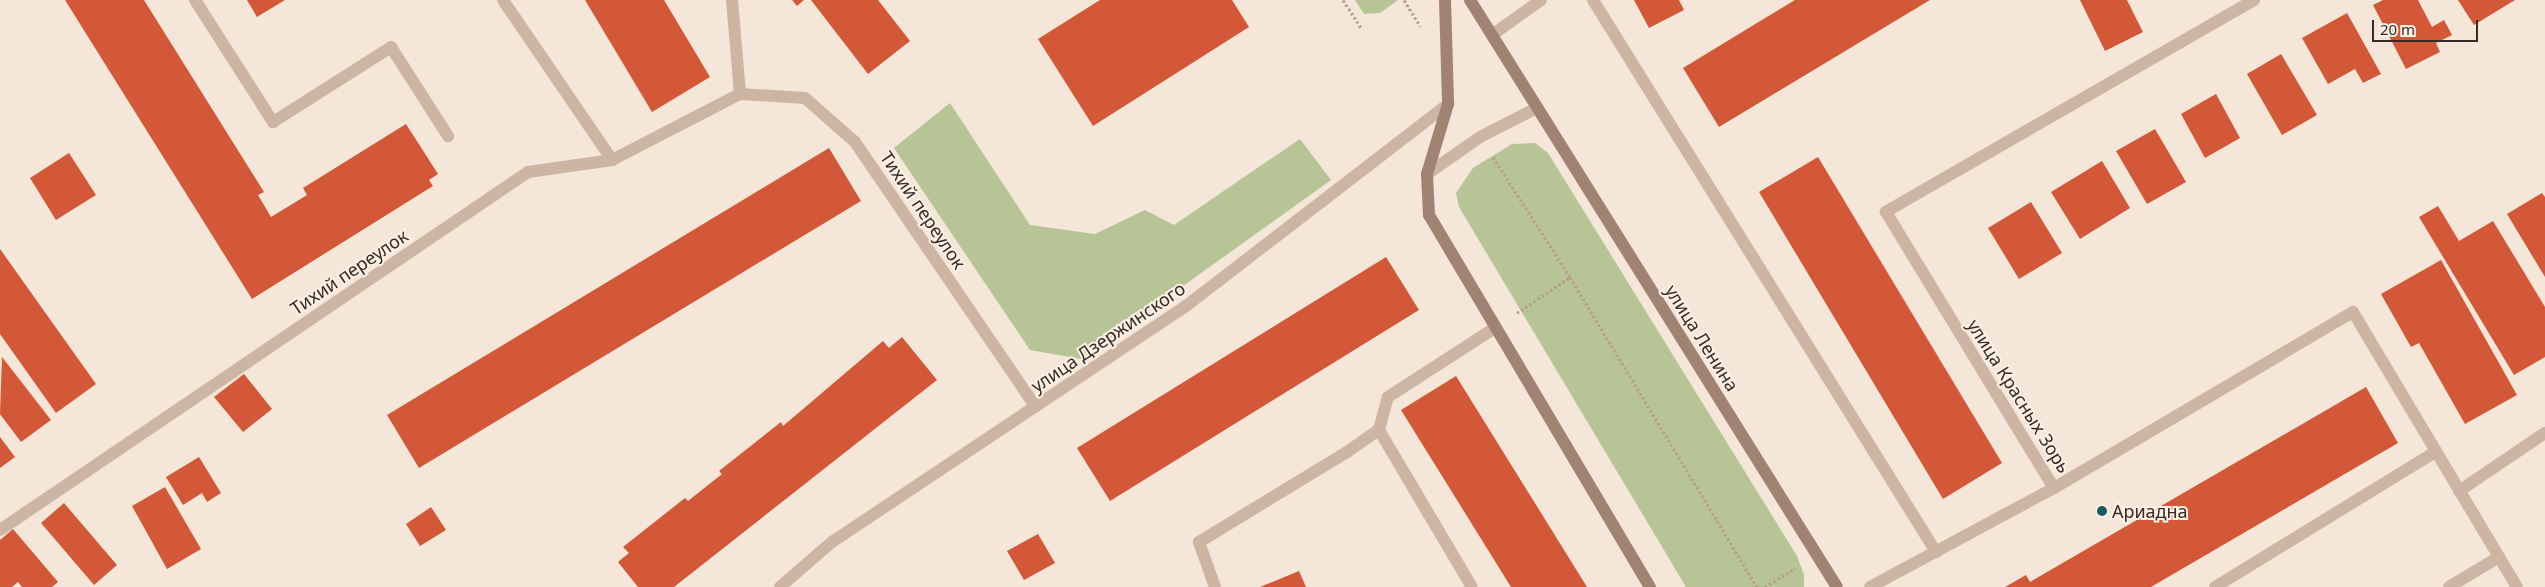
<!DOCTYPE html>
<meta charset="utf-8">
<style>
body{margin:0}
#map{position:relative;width:2545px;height:587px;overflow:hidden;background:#f4e6d8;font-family:"Noto Sans",sans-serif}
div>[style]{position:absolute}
.green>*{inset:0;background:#b6c496}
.building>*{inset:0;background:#d35837}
.path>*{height:3px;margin-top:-1.5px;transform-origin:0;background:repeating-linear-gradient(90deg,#b99e8d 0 2.5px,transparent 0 5px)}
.service>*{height:12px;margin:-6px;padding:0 6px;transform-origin:6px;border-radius:6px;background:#cdb5a3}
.minor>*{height:12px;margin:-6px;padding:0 6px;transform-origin:6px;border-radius:6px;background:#cdb5a3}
.secondary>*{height:12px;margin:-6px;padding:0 6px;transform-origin:6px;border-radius:6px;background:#a18374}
.dots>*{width:14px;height:14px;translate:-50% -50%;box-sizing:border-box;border:2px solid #fbf0e4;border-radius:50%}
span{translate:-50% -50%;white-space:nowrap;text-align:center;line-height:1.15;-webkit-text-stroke:4px #fbf0e4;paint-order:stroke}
.street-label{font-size:18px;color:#372a26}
.poi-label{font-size:18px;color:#372a26}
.left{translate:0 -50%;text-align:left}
.scale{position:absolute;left:2372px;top:20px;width:106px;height:22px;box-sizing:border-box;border:2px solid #372a26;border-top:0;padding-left:6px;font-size:15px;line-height:18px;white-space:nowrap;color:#372a26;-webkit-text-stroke:4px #fbf0e4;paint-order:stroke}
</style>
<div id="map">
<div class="green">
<div style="clip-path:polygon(1355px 0,1398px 0,1380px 13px,1364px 14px)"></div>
<div style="clip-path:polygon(950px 103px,1030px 225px,1095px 234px,1145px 210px,1174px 225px,1300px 139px,1331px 180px,1081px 359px,1030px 350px,894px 148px)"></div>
<div style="clip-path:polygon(1535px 143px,1548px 153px,1797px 556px,1804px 575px,1804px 587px,1686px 587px,1459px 207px,1456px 193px,1473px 168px,1512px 144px)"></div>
</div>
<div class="building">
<div style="clip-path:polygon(65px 0,144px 0,264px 192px,258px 195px,271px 217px,307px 195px,303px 188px,406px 124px,438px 174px,429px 180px,433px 186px,252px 299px)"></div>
<div style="clip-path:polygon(247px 0,285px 0,257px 17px)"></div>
<div style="clip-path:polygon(585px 0,664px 0,710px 77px,652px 112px)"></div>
<div style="clip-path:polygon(792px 0,804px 0,797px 6px)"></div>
<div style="clip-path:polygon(811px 0,878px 0,910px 41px,868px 74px)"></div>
<div style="clip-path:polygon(1100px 0,1232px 0,1249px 27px,1093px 126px,1038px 39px)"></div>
<div style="clip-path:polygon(1634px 0,1679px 0,1684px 10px,1649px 28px)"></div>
<div style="clip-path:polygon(1795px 0,1930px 0,1719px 127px,1683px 68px)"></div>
<div style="clip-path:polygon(2080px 0,2127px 0,2143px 32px,2105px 51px)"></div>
<div style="clip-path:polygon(2383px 0,2418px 0,2432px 27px,2444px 20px,2452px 35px,2436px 43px,2440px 52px,2406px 69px,2373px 5px)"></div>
<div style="clip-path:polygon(2458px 0,2515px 0,2474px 25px)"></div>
<div style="clip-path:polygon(2347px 13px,2381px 74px,2363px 83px,2355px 69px,2328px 84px,2302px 38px)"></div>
<div style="clip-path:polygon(2281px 54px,2317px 115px,2282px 135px,2247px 74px)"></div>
<div style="clip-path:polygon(2216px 94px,2240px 138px,2205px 158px,2181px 114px)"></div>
<div style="clip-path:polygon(2155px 129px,2186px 182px,2147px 204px,2116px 151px)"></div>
<div style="clip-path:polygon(829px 148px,861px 201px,419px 468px,387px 415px)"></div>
<div style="clip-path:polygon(69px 153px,96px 195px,56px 220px,30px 178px)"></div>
<div style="clip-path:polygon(1818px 157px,2002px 463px,1943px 499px,1759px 192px)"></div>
<div style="clip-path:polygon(2102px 161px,2130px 208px,2080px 239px,2051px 192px)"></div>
<div style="clip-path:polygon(2542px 193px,2545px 197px,2545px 277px,2507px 214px)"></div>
<div style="clip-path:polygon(2031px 202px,2062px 253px,2019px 279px,1988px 228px)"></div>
<div style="clip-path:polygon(2438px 206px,2459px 241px,2493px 221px,2545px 307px,2545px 357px,2514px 375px,2419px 217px)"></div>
<div style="clip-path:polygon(0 249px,96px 384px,56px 413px,0 334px)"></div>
<div style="clip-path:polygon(1386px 257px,1419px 310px,1110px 501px,1077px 448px)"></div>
<div style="clip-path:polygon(2441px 260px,2517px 395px,2465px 424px,2419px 343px,2411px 347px,2381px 294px)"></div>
<div style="clip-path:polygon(902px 337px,937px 380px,674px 587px,638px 587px,618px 562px,629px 553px,623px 547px,685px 498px,688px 501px,722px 474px,719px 471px,781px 422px,783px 426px,883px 341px,889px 348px)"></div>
<div style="clip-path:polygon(2px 357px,51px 420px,21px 442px,0 414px)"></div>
<div style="clip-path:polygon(244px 374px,272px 409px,243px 432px,214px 397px)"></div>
<div style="clip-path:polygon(1456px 376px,1587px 587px,1511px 587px,1401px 410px)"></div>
<div style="clip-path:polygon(2366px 387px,2398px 443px,2151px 587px,2005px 587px,2026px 575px,2030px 582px)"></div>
<div style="clip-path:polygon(0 437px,15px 457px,0 468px)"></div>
<div style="clip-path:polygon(199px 457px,221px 493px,207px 502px,202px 493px,183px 505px,166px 477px)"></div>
<div style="clip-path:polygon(165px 487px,201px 549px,167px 569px,132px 506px)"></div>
<div style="clip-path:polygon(64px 503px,117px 565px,94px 585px,41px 523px)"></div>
<div style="clip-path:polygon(431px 507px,446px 530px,420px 546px,406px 524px)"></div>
<div style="clip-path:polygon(13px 529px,58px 582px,52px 587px,22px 587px,18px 582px,12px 587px,0 587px,0 540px)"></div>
<div style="clip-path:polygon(1038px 534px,1055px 563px,1024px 580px,1007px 551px)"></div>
<div style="clip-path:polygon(1299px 571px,1306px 587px,1260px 587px)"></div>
</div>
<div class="path">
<div style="left:1343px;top:0;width:33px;rotate:57deg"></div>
<div style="left:1404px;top:0;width:31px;rotate:58deg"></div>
<div style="left:1493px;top:157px;width:143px;rotate:57.3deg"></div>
<div style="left:1570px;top:277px;width:362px;rotate:58.9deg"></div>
<div style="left:1517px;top:313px;width:64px;rotate:-34.2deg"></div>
<div style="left:1765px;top:587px;width:36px;rotate:-32deg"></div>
</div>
<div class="service">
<div style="left:195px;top:0;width:145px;rotate:57.4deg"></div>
<div style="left:273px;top:122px;width:140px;rotate:-32.4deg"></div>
<div style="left:391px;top:47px;width:106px;rotate:57.4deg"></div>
<div style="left:503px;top:0;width:194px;rotate:55.7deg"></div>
<div style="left:1593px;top:0;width:650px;rotate:58.14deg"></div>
<div style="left:1379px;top:430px;width:34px;rotate:-75deg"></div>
<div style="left:1388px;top:397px;width:125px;rotate:-32.9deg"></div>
<div style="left:1347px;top:452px;width:39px;rotate:-35deg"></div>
<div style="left:1379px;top:430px;width:182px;rotate:59.4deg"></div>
<div style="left:1870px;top:587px;width:209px;rotate:-28.3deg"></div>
<div style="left:2215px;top:587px;width:258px;rotate:-31.5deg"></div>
<div style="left:2449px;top:587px;width:58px;rotate:-31deg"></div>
</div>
<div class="minor">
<div style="left:732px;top:0;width:94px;rotate:85.1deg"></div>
<div style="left:2254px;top:0;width:425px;rotate:150.1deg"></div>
<div style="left:1886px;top:212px;width:323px;rotate:58.7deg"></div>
<div style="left:2054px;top:488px;width:347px;rotate:-30.5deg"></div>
<div style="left:2353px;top:312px;width:320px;rotate:59.2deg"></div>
<div style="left:1492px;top:35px;width:60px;rotate:-35.5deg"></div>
<div style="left:1427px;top:174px;width:65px;rotate:-34.9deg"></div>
<div style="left:1480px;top:137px;width:64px;rotate:-27deg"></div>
<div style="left:2459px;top:491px;width:104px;rotate:-34deg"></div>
<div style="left:0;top:530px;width:638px;rotate:-34.14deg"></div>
<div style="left:528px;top:172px;width:85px;rotate:-8.1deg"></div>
<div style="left:612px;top:160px;width:144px;rotate:-27.3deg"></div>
<div style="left:740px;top:94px;width:65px;rotate:3.5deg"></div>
<div style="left:805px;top:98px;width:67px;rotate:41.3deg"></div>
<div style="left:855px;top:142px;width:320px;rotate:55.7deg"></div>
<div style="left:780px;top:587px;width:69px;rotate:-40.9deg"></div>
<div style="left:832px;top:542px;width:425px;rotate:-33.7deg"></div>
<div style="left:1186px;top:306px;width:331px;rotate:-37.6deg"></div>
<div style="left:1215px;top:587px;width:48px;rotate:-109.6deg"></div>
<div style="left:1199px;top:542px;width:173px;rotate:-31.3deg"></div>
</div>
<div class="secondary">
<div style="left:1445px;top:0;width:104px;rotate:88.3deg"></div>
<div style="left:1448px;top:104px;width:73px;rotate:106.7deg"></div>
<div style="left:1427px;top:174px;width:41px;rotate:87.2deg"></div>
<div style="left:1429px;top:215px;width:433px;rotate:59.3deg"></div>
<div style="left:1470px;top:0;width:692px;rotate:57.99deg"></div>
</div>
<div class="dots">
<div style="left:2102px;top:511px;background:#175a5d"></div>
</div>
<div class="street-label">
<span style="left:923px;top:210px;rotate:56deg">Тихий переулок</span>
<span style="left:349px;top:272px;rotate:-34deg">Тихий переулок</span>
<span style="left:1108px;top:337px;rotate:-34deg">улица Дзержинского</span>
<span style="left:1702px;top:338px;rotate:58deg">улица Ленина</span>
<span style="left:2019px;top:396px;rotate:58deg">улица Красных Зорь</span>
</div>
<div class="poi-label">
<span class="left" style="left:2112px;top:511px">Ариадна</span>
</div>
<div class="scale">20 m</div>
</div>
